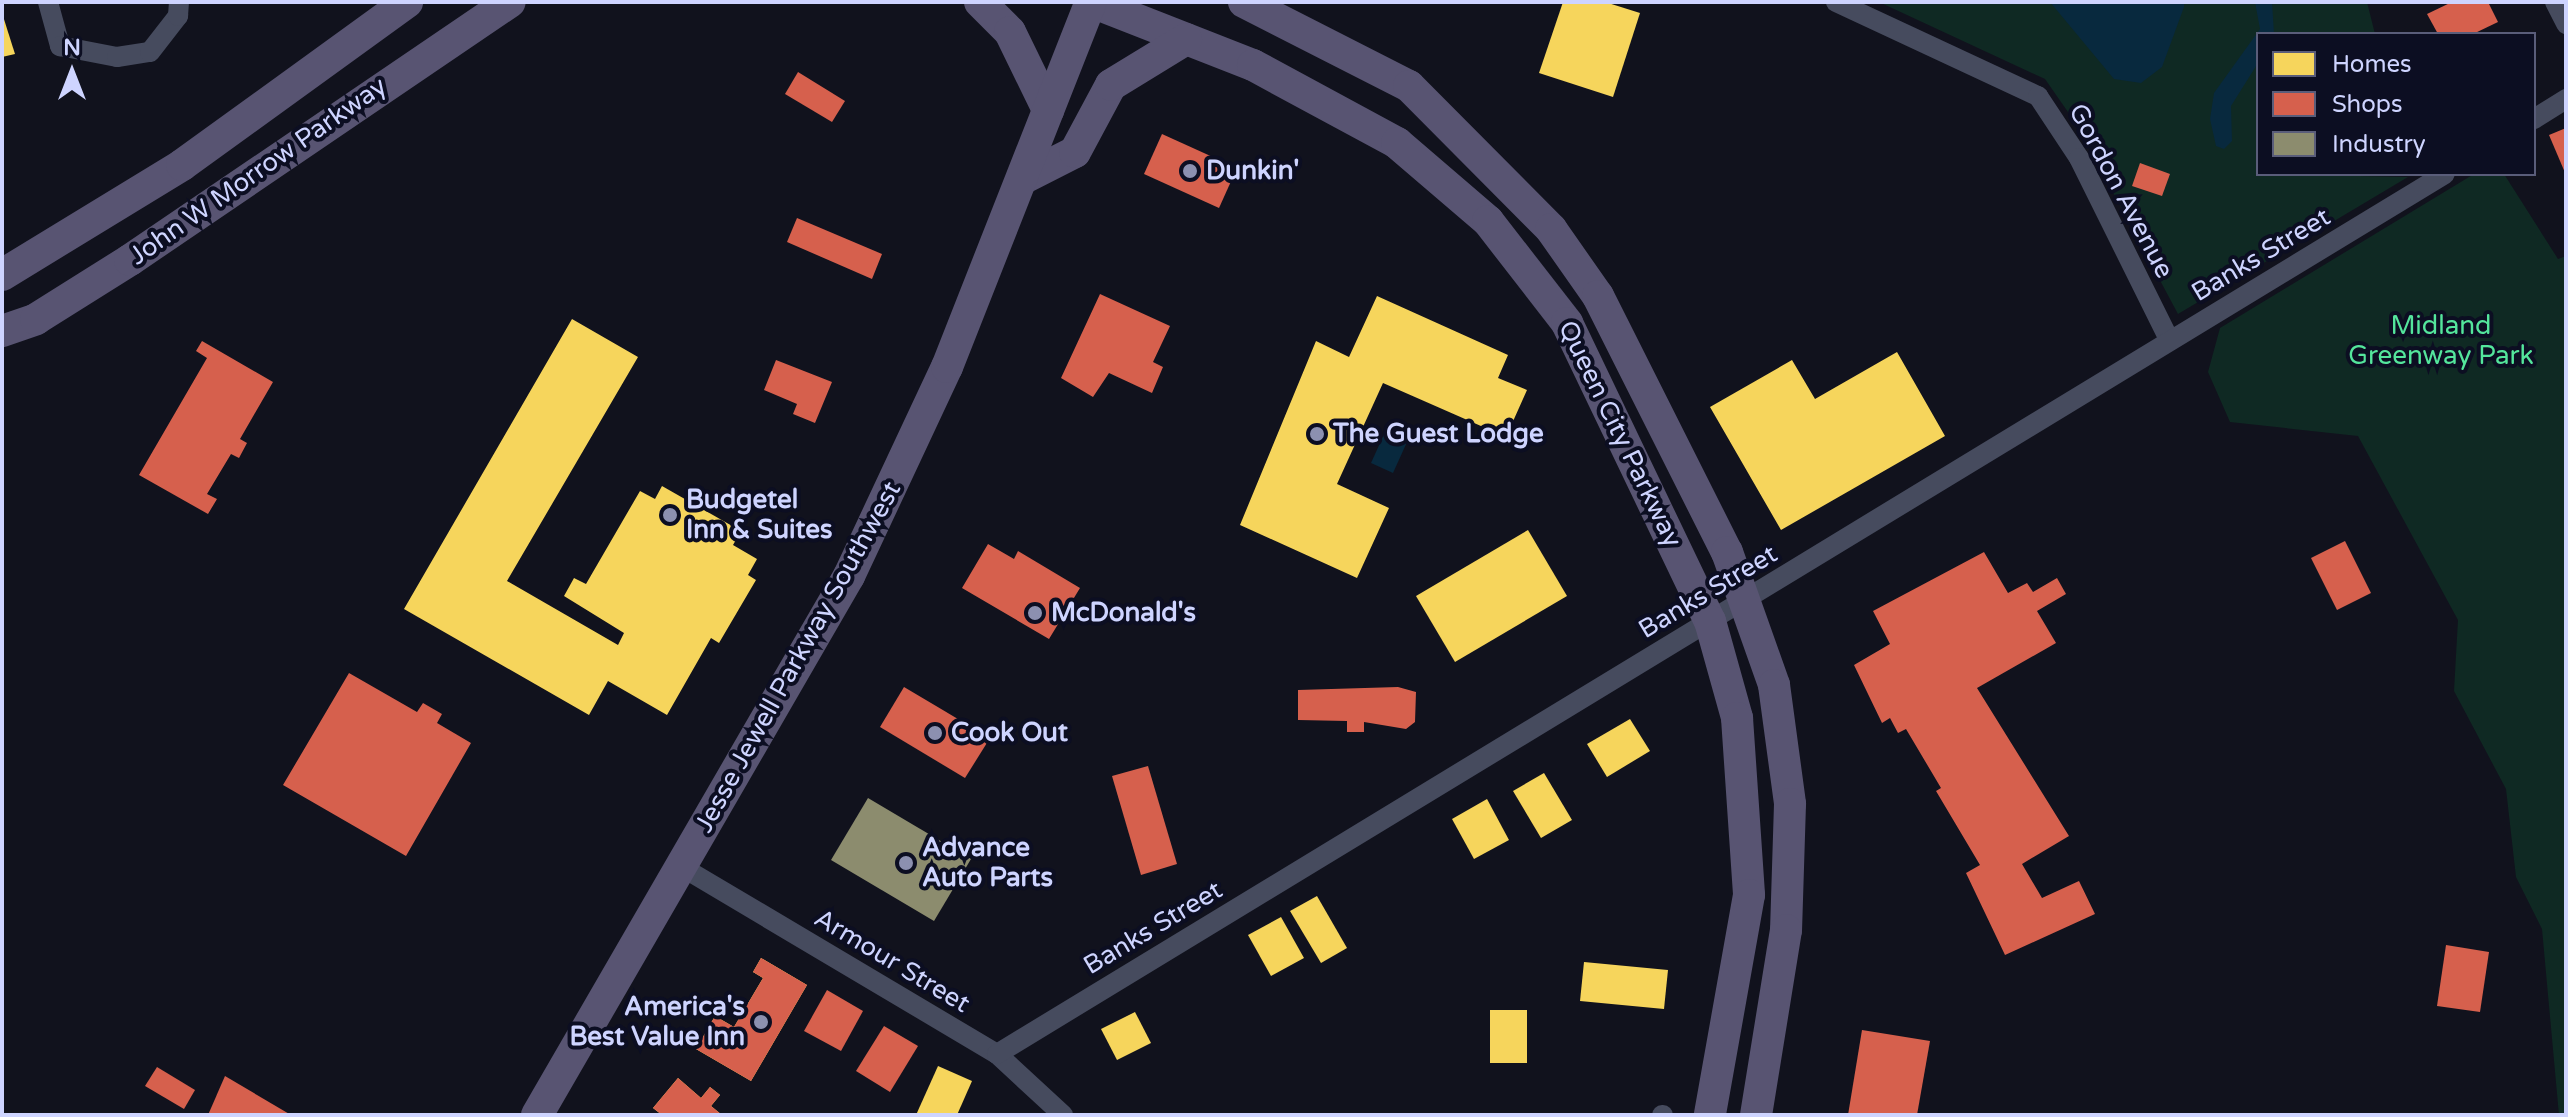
<!DOCTYPE html>
<style>
body{margin:0}
#map{position:relative;width:2568px;height:1117px;overflow:hidden;background:#11121d;font-family:"Varela Round",sans-serif}
div>[style]{position:absolute}
.green>*{inset:0;background:#0f2923}
.water>*{inset:0;background:#08293e}
.homes>*{inset:0;background:#f6d55c}
.shops>*{inset:0;background:#d6604d}
.industry>*{inset:0;background:#8c8c6e}
.minor>*{height:20px;margin:-10px;padding:0 10px;transform-origin:10px;border-radius:10px;background:#464b5e}
.primary>*{height:32px;margin:-16px;padding:0 16px;transform-origin:16px;border-radius:16px;background:#585472}
.dots>*{width:22px;height:22px;translate:-50% -50%;box-sizing:border-box;border:4px solid #0c0e22;border-radius:50%}
span{translate:-50% -50%;white-space:nowrap;text-align:center;line-height:1.15;-webkit-text-stroke:8px #0c0e22;paint-order:stroke}
.street-label{font-size:26px;color:#ced4ff}
.poi-label{font-size:26px;color:#ced4ff;font-weight:700}
.left{translate:0 -50%;text-align:left}
.right{translate:-100% -50%;text-align:right}
.park-label{font-size:26px;color:#54e59c}
.frame{position:absolute;inset:0;border:4px solid #ced4ff;pointer-events:none}
.legend{position:absolute;left:2256px;top:32px;width:280px;height:144px;box-sizing:border-box;background:#0c0e22;border:2px solid #5a5d7a;margin:0;padding:10px 14px;list-style:none;font-size:24px;color:#ced4ff}
.legend li{display:flex;align-items:center;gap:16px;height:40px}
.legend b{width:40px;border:2px solid #5a5d7a}
.north{position:absolute;left:32px;top:32px;width:80px;height:80px;-webkit-text-stroke:6px #0c0e22;paint-order:stroke;rotate:0deg;font-size:22px;font-weight:700;line-height:32px;text-align:center;color:#ced4ff}
.north::after{content:'';display:block;margin:auto;width:28px;height:36px;background:#ced4ff;clip-path:polygon(50% 0,100% 100%,50% 72%,0 100%)}
</style>
<div id="map">
<div class="green">
<div style="clip-path:polygon(1879px 2px,2367px 2px,2375px 34px,2258px 34px,2258px 174px,2408px 177px,2178px 314px,2077px 125px,2045px 79px)"></div>
<div style="clip-path:polygon(2474px 174px,2504px 174px,2558px 259px,2566px 256px,2566px 1115px,2559px 1115px,2542px 929px,2516px 877px,2506px 789px,2454px 691px,2458px 620px,2358px 436px,2230px 422px,2208px 372px,2220px 328px)"></div>
</div>
<div class="water">
<div style="clip-path:polygon(2050px 2px,2184px 2px,2184px 7px,2162px 67px,2141px 83px,2114px 79px)"></div>
<div style="clip-path:polygon(2255px 2px,2272px 2px,2274px 34px,2258px 34px,2258px 63px,2231px 106px,2232px 141px,2224px 149px,2216px 146px,2210px 119px,2214px 93px,2260px 29px)"></div>
<div style="clip-path:polygon(1390px 421px,1412px 431px,1393px 473px,1371px 463px)"></div>
</div>
<div class="homes">
<div style="clip-path:polygon(1563px 2px,1605px 2px,1640px 13px,1613px 97px,1539px 73px)"></div>
<div style="clip-path:polygon(2px 13px,15px 54px,2px 57px)"></div>
<div style="clip-path:polygon(1377px 296px,1508px 355px,1498px 378px,1527px 390px,1506px 437px,1383px 383px,1337px 484px,1389px 508px,1357px 578px,1240px 525px,1316px 341px,1349px 357px)"></div>
<div style="clip-path:polygon(572px 319px,638px 357px,507px 581px,618px 645px,624px 633px,564px 596px,574px 578px,586px 584px,640px 491px,655px 499px,662px 486px,741px 531px,733px 545px,757px 559px,748px 575px,756px 580px,719px 643px,711px 638px,667px 715px,608px 681px,589px 715px,404px 609px)"></div>
<div style="clip-path:polygon(1897px 352px,1945px 436px,1781px 530px,1710px 407px,1792px 360px,1815px 399px)"></div>
<div style="clip-path:polygon(1528px 530px,1567px 596px,1455px 662px,1416px 596px)"></div>
<div style="clip-path:polygon(1630px 719px,1650px 751px,1607px 777px,1587px 744px)"></div>
<div style="clip-path:polygon(1544px 773px,1572px 820px,1541px 838px,1513px 791px)"></div>
<div style="clip-path:polygon(1487px 799px,1509px 840px,1474px 859px,1452px 819px)"></div>
<div style="clip-path:polygon(1317px 896px,1347px 948px,1321px 963px,1290px 911px)"></div>
<div style="clip-path:polygon(1281px 917px,1304px 958px,1271px 976px,1248px 935px)"></div>
<div style="clip-path:polygon(761px 958px,807px 985px,751px 1081px,696px 1049px,715px 1016px,734px 1027px,763px 978px,753px 972px)"></div>
<div style="clip-path:polygon(1584px 962px,1668px 970px,1664px 1009px,1580px 1001px)"></div>
<div style="clip-path:polygon(1490px 1010px,1527px 1010px,1527px 1063px,1490px 1063px)"></div>
<div style="clip-path:polygon(1135px 1012px,1151px 1043px,1117px 1060px,1101px 1029px)"></div>
<div style="clip-path:polygon(938px 1066px,972px 1081px,957px 1115px,916px 1115px)"></div>
<div style="clip-path:polygon(678px 1078px,701px 1098px,710px 1087px,720px 1095px,711px 1106px,722px 1115px,662px 1115px,653px 1108px)"></div>
</div>
<div class="shops">
<div style="clip-path:polygon(2452px 2px,2488px 2px,2498px 22px,2473px 34px,2438px 34px,2427px 14px)"></div>
<div style="clip-path:polygon(798px 72px,845px 101px,832px 122px,785px 94px)"></div>
<div style="clip-path:polygon(2566px 128px,2566px 175px,2549px 135px)"></div>
<div style="clip-path:polygon(1162px 134px,1237px 168px,1219px 208px,1144px 174px)"></div>
<div style="clip-path:polygon(2140px 163px,2170px 174px,2162px 196px,2132px 186px)"></div>
<div style="clip-path:polygon(797px 218px,882px 254px,872px 279px,787px 242px)"></div>
<div style="clip-path:polygon(1100px 294px,1170px 326px,1153px 362px,1163px 367px,1152px 393px,1109px 373px,1093px 397px,1061px 378px)"></div>
<div style="clip-path:polygon(202px 341px,273px 382px,240px 439px,247px 443px,239px 458px,231px 454px,207px 494px,217px 499px,208px 514px,139px 475px,207px 358px,196px 351px)"></div>
<div style="clip-path:polygon(776px 360px,832px 382px,815px 423px,793px 414px,797px 404px,764px 390px)"></div>
<div style="clip-path:polygon(2345px 541px,2371px 593px,2337px 610px,2311px 558px)"></div>
<div style="clip-path:polygon(988px 544px,1014px 559px,1018px 551px,1080px 588px,1049px 639px,962px 588px)"></div>
<div style="clip-path:polygon(1984px 552px,2008px 593px,2027px 583px,2033px 592px,2057px 578px,2066px 594px,2037px 611px,2056px 643px,1977px 688px,2069px 836px,2022px 864px,2042px 898px,2079px 881px,2095px 914px,2005px 955px,1966px 873px,1980px 865px,1936px 791px,1941px 788px,1906px 729px,1898px 733px,1890px 718px,1882px 723px,1854px 665px,1890px 644px,1873px 611px)"></div>
<div style="clip-path:polygon(349px 673px,417px 712px,423px 703px,442px 714px,437px 723px,471px 743px,406px 856px,283px 785px)"></div>
<div style="clip-path:polygon(904px 687px,990px 738px,965px 778px,880px 727px)"></div>
<div style="clip-path:polygon(1398px 687px,1416px 692px,1415px 722px,1406px 729px,1364px 722px,1364px 732px,1347px 732px,1347px 721px,1298px 720px,1298px 690px)"></div>
<div style="clip-path:polygon(1148px 766px,1177px 864px,1141px 875px,1112px 776px)"></div>
<div style="clip-path:polygon(2446px 945px,2489px 952px,2480px 1012px,2437px 1006px)"></div>
<div style="clip-path:polygon(761px 958px,807px 985px,751px 1081px,696px 1049px,715px 1016px,734px 1027px,763px 978px,753px 972px)"></div>
<div style="clip-path:polygon(827px 990px,863px 1011px,841px 1051px,804px 1031px)"></div>
<div style="clip-path:polygon(884px 1026px,918px 1046px,890px 1092px,856px 1071px)"></div>
<div style="clip-path:polygon(1862px 1030px,1930px 1041px,1917px 1115px,1848px 1115px)"></div>
<div style="clip-path:polygon(157px 1067px,195px 1090px,184px 1109px,145px 1086px)"></div>
<div style="clip-path:polygon(225px 1076px,291px 1115px,208px 1115px)"></div>
<div style="clip-path:polygon(678px 1078px,701px 1098px,710px 1087px,720px 1095px,711px 1106px,722px 1115px,662px 1115px,653px 1108px)"></div>
</div>
<div class="industry">
<div style="clip-path:polygon(868px 798px,971px 859px,934px 921px,831px 860px)"></div>
</div>
<div class="minor">
<div style="left:48px;top:2px;width:46px;rotate:74.7deg"></div>
<div style="left:60px;top:46px;width:58px;rotate:10.9deg"></div>
<div style="left:117px;top:57px;width:33px;rotate:-9deg"></div>
<div style="left:150px;top:52px;width:46px;rotate:-52.1deg"></div>
<div style="left:178px;top:16px;width:14px;rotate:-86deg"></div>
<div style="left:1836px;top:2px;width:223px;rotate:25deg"></div>
<div style="left:2038px;top:96px;width:74px;rotate:56.5deg"></div>
<div style="left:2079px;top:158px;width:204px;rotate:63.6deg"></div>
<div style="left:2555px;top:2px;width:25px;rotate:63deg"></div>
<div style="left:2534px;top:119px;width:38px;rotate:-32deg"></div>
<div style="left:682px;top:867px;width:366px;rotate:30.7deg"></div>
<div style="left:997px;top:1054px;width:90px;rotate:42.7deg"></div>
<div style="left:997px;top:1054px;width:1694px;rotate:-31.29deg"></div>
<div style="left:1662px;top:1115px;width:1px"></div>
</div>
<div class="primary">
<div style="left:980px;top:2px;width:42px;rotate:45deg"></div>
<div style="left:1010px;top:32px;width:87px;rotate:64deg"></div>
<div style="left:1092px;top:2px;width:173px;rotate:21.4deg"></div>
<div style="left:1253px;top:65px;width:164px;rotate:28.4deg"></div>
<div style="left:1397px;top:143px;width:120px;rotate:40.6deg"></div>
<div style="left:1488px;top:221px;width:129px;rotate:52.2deg"></div>
<div style="left:1567px;top:323px;width:331px;rotate:64.4deg"></div>
<div style="left:1710px;top:621px;width:101px;rotate:74.4deg"></div>
<div style="left:1737px;top:718px;width:177px;rotate:86.1deg"></div>
<div style="left:1749px;top:895px;width:223px;rotate:100.1deg"></div>
<div style="left:1244px;top:2px;width:185px;rotate:27deg"></div>
<div style="left:1409px;top:86px;width:202px;rotate:45.2deg"></div>
<div style="left:1551px;top:229px;width:82px;rotate:55deg"></div>
<div style="left:1598px;top:296px;width:287px;rotate:63.3deg"></div>
<div style="left:1727px;top:552px;width:141px;rotate:70.5deg"></div>
<div style="left:1774px;top:685px;width:120px;rotate:82.3deg"></div>
<div style="left:1790px;top:804px;width:126px;rotate:91.8deg"></div>
<div style="left:1786px;top:930px;width:187px;rotate:99.2deg"></div>
<div style="left:1022px;top:179px;width:59px;rotate:-27deg"></div>
<div style="left:1075px;top:152px;width:76px;rotate:-61.8deg"></div>
<div style="left:1111px;top:85px;width:88px;rotate:-31.5deg"></div>
<div style="left:2px;top:275px;width:211px;rotate:-31.4deg"></div>
<div style="left:182px;top:165px;width:278px;rotate:-35.9deg"></div>
<div style="left:2px;top:331px;width:36px;rotate:-19deg"></div>
<div style="left:36px;top:319px;width:111px;rotate:-32.1deg"></div>
<div style="left:130px;top:260px;width:459px;rotate:-34.2deg"></div>
<div style="left:537px;top:1115px;width:623px;rotate:-59.94deg"></div>
<div style="left:849px;top:576px;width:231px;rotate:-64.9deg"></div>
<div style="left:947px;top:367px;width:392px;rotate:-68.5deg"></div>
</div>
<div class="dots">
<div style="left:1190px;top:171px;background:#8c90b0"></div>
<div style="left:1317px;top:434px;background:#8c90b0"></div>
<div style="left:670px;top:515px;background:#8c90b0"></div>
<div style="left:1035px;top:613px;background:#8c90b0"></div>
<div style="left:935px;top:733px;background:#8c90b0"></div>
<div style="left:906px;top:863px;background:#8c90b0"></div>
<div style="left:761px;top:1022px;background:#8c90b0"></div>
</div>
<div class="street-label">
<span style="left:258px;top:171px;rotate:-35deg">John W Morrow Parkway</span>
<span style="left:2121px;top:191px;rotate:62deg">Gordon Avenue</span>
<span style="left:2261px;top:255px;rotate:-31deg">Banks Street</span>
<span style="left:1620px;top:434px;rotate:64deg">Queen City Parkway</span>
<span style="left:1708px;top:592px;rotate:-31deg">Banks Street</span>
<span style="left:798px;top:657px;rotate:-61deg">Jesse Jewell Parkway Southwest</span>
<span style="left:1153px;top:928px;rotate:-31deg">Banks Street</span>
<span style="left:892px;top:961px;rotate:31deg">Armour Street</span>
</div>
<div class="poi-label">
<span class="left" style="left:1206px;top:171px">Dunkin'</span>
<span class="left" style="left:1333px;top:434px">The Guest Lodge</span>
<span class="left" style="left:686px;top:515px">Budgetel<br>Inn &amp; Suites</span>
<span class="left" style="left:1051px;top:613px">McDonald's</span>
<span class="left" style="left:951px;top:733px">Cook Out</span>
<span class="left" style="left:922px;top:863px">Advance<br>Auto Parts</span>
<span class="right" style="left:745px;top:1022px">America's<br>Best Value Inn</span>
</div>
<div class="park-label">
<span style="left:2441px;top:341px">Midland<br>Greenway Park</span>
</div>
<div class="frame"></div>
<ul class="legend">
<li><b style="height:22px;background:#f6d55c"></b>Homes</li>
<li><b style="height:22px;background:#d6604d"></b>Shops</li>
<li><b style="height:22px;background:#8c8c6e"></b>Industry</li>
</ul>
<div class="north">N</div>
</div>
